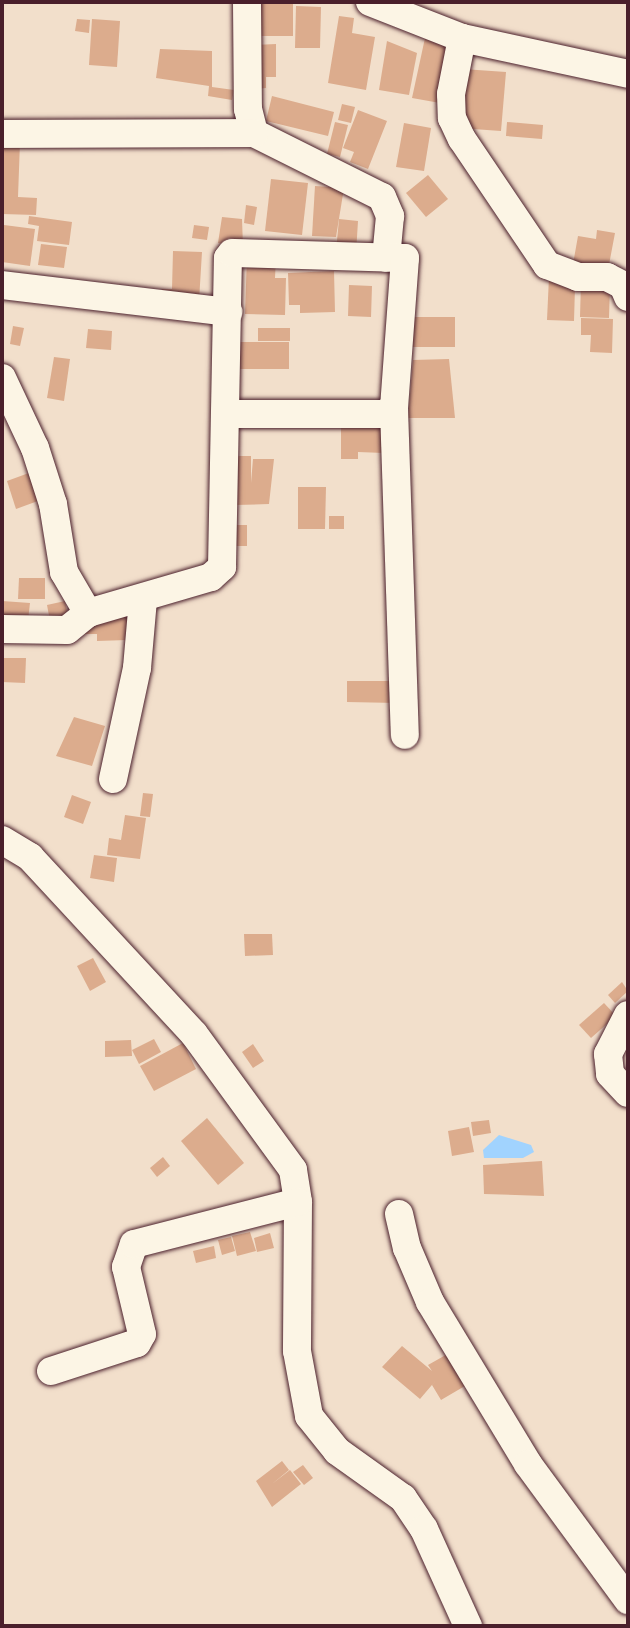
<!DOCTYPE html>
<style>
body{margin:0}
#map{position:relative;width:630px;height:1628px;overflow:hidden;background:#f2dfcb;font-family:"Comic Neue",sans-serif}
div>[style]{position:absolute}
.water>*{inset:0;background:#a1d3fe}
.building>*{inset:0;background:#dcac8d}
.roads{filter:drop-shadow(0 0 2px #4a1f2b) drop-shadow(0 0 2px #4a1f2b)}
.minor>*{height:28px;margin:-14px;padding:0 14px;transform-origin:14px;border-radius:14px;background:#fcf5e5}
span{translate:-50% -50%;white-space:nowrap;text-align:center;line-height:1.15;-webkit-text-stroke:6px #fcf5e5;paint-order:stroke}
.frame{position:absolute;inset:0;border:4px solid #4a1f2b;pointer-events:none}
</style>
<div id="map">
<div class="water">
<div style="clip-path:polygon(499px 1135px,531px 1145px,534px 1152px,523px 1158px,484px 1158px,483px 1150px)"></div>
</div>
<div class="building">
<div style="clip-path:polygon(253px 2px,293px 2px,293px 36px,252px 36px)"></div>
<div style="clip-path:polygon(296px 6px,321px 7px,320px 48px,295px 48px)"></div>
<div style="clip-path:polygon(339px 16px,354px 18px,352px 33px,375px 37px,366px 90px,328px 83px)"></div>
<div style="clip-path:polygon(77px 19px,90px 20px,89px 33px,75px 31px)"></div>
<div style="clip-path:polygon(92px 19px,120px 21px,117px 67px,89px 65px)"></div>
<div style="clip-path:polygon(425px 38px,450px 42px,440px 103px,412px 98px)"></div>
<div style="clip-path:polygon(387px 41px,417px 53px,409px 95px,379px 90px)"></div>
<div style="clip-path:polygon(276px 44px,276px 77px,266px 77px,266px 88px,254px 89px,254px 45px)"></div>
<div style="clip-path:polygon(160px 49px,212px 51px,212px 87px,234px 90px,232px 100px,208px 96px,209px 86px,156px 78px)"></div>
<div style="clip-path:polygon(463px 69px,506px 72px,501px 131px,459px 128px)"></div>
<div style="clip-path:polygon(272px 96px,334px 112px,328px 136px,266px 121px)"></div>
<div style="clip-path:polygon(342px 104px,355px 107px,351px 123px,338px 120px)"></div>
<div style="clip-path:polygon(358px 110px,387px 121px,368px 169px,350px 162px,354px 152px,343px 148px)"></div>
<div style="clip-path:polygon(335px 122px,348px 125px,340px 157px,327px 154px)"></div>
<div style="clip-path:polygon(507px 122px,543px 125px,542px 139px,506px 136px)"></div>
<div style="clip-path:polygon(404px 123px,431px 128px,424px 171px,396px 167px)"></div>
<div style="clip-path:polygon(2px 141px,20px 142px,18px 197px,37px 198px,36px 215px,2px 214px)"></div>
<div style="clip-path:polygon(428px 175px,448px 199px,426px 217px,406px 193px)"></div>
<div style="clip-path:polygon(271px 179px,308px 183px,302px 235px,265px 231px)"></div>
<div style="clip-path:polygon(315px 186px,344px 188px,336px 237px,312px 236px)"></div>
<div style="clip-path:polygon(246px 205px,257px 207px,254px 225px,244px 223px)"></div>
<div style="clip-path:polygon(29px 216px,72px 222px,69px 245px,37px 241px,39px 226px,28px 224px)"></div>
<div style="clip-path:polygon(222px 217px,242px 219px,243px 247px,218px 243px)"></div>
<div style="clip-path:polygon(339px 219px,358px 221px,356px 253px,336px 251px)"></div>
<div style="clip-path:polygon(4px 225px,35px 229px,30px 266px,2px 262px)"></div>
<div style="clip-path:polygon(194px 225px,209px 227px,207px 240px,192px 238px)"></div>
<div style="clip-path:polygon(597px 230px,615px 233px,608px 270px,573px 264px,578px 236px,596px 239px)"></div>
<div style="clip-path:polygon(41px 244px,67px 247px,64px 268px,38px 265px)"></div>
<div style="clip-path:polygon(173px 251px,202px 252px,199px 301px,162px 299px,162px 289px,172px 289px)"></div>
<div style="clip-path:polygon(247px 256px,276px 257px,275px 278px,286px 278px,285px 315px,245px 314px)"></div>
<div style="clip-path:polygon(334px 271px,335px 312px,300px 313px,300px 305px,289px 305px,288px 273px)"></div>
<div style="clip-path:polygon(549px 277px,575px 287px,574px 321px,547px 320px)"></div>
<div style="clip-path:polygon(581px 282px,610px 283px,609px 318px,580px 317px)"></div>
<div style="clip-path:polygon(349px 285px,372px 286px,371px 317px,348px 316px)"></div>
<div style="clip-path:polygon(411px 317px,455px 317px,455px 347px,411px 347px)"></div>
<div style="clip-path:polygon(581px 318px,613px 319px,612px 353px,590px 352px,591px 335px,581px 335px)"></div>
<div style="clip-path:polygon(13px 326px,24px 328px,20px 346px,10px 344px)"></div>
<div style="clip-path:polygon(258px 328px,290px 328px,290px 341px,258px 341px)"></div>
<div style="clip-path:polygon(88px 329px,112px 331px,111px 350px,86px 348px)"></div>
<div style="clip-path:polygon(240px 342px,289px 342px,289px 369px,240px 369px)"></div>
<div style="clip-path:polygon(54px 357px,70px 359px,64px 401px,47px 398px)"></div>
<div style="clip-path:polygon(449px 359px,455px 418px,408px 418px,413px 360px)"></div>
<div style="clip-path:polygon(341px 422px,385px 422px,384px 453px,358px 452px,358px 459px,341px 459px)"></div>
<div style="clip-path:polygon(235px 456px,251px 456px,251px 483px,253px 459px,274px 459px,269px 504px,235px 505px)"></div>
<div style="clip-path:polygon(37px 470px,46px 498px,16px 509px,7px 481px)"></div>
<div style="clip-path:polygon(298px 487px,326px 487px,325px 529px,298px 529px)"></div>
<div style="clip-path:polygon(329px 516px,344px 516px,344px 529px,329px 529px)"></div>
<div style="clip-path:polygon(233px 525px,247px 525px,247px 546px,233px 546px)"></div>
<div style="clip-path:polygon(19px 578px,45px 578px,45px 599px,18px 599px)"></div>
<div style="clip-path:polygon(2px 601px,30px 603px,27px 629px,2px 626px)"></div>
<div style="clip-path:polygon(65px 601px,69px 622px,51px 626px,47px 605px)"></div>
<div style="clip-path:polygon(127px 614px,127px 640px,97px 641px,97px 634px,84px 634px,84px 618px)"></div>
<div style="clip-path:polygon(2px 658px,26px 658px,25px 683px,2px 682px)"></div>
<div style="clip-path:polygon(347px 681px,397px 681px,397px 703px,347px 702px)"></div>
<div style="clip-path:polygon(74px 717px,105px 726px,92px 766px,56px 756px)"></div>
<div style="clip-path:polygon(143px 793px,153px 794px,150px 817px,140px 816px)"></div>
<div style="clip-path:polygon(72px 795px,91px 802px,83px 824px,64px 817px)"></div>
<div style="clip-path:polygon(125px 815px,146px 818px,140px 859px,107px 855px,109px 838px,121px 840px)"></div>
<div style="clip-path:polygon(94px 855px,117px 858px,114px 882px,90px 878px)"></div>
<div style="clip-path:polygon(244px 934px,272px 934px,273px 955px,245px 956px)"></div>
<div style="clip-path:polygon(93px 958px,106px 982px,90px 991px,77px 966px)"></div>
<div style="clip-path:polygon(622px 982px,628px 991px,615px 1003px,608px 995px)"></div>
<div style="clip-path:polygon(604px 1003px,616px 1016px,591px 1038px,579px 1025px)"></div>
<div style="clip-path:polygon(154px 1039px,161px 1052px,139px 1064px,132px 1050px)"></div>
<div style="clip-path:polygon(131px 1040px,132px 1056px,105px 1057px,105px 1041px)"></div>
<div style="clip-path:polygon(183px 1043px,196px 1069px,154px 1091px,140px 1066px)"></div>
<div style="clip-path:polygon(253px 1044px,264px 1061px,253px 1068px,242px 1052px)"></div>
<div style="clip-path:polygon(207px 1118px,244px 1163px,218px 1185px,181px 1141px)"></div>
<div style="clip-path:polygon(489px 1120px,491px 1133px,473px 1136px,471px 1122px)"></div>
<div style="clip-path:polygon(469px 1127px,474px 1152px,452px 1156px,448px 1131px)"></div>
<div style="clip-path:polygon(163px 1157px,170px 1166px,157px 1177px,150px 1168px)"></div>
<div style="clip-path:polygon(542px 1161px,544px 1196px,484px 1194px,483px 1165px)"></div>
<div style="clip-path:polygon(250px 1232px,256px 1251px,237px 1256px,232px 1236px)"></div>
<div style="clip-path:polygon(270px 1233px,274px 1248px,257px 1252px,254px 1238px)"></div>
<div style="clip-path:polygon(231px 1237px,235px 1251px,222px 1255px,218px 1240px)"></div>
<div style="clip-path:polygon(214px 1246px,216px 1258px,196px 1263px,193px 1251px)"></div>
<div style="clip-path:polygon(402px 1346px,432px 1371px,428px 1365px,451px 1352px,470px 1383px,441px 1400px,432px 1385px,437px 1379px,420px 1399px,382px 1367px)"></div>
<div style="clip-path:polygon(282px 1461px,289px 1470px,272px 1484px,290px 1470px,301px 1484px,272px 1507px,256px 1481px)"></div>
<div style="clip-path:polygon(303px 1465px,313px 1478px,304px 1485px,293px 1472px)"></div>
</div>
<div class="roads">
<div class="minor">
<div style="left:247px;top:2px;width:107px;rotate:89.5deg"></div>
<div style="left:248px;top:109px;width:25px;rotate:76deg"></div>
<div style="left:254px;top:133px;width:143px;rotate:26.6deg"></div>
<div style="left:382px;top:197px;width:21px;rotate:67deg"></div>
<div style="left:390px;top:216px;width:42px;rotate:95.4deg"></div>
<div style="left:370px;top:2px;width:99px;rotate:21.4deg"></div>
<div style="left:462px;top:38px;width:170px;rotate:12.2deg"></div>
<div style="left:462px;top:38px;width:57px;rotate:101.1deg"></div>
<div style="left:451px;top:94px;width:24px;rotate:88deg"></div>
<div style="left:452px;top:118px;width:23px;rotate:65deg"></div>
<div style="left:462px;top:139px;width:152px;rotate:56deg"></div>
<div style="left:547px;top:265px;width:33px;rotate:21deg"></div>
<div style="left:578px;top:277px;width:29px"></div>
<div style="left:607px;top:277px;width:18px;rotate:27deg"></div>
<div style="left:623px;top:285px;width:13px;rotate:67deg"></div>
<div style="left:2px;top:134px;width:252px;rotate:-0.2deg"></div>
<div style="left:2px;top:285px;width:228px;rotate:6.8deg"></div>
<div style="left:2px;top:378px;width:77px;rotate:64.8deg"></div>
<div style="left:35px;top:448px;width:59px;rotate:72.2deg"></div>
<div style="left:53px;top:504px;width:69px;rotate:80.8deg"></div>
<div style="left:64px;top:572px;width:48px;rotate:59.7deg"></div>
<div style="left:394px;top:409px;width:326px;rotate:88.1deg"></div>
<div style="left:2px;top:629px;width:65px;rotate:0.9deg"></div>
<div style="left:67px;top:630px;width:27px;rotate:-39deg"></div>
<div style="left:88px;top:613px;width:128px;rotate:-16.3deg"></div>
<div style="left:211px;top:577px;width:15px;rotate:-42deg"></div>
<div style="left:222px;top:567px;width:309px;rotate:-88.9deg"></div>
<div style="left:228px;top:258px;width:6px;rotate:-51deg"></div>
<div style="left:232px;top:253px;width:173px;rotate:1.7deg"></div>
<div style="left:405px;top:258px;width:151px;rotate:94.2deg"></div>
<div style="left:394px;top:409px;width:12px;rotate:156deg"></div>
<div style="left:383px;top:414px;width:156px;rotate:180deg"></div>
<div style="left:113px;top:779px;width:114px;rotate:-77.8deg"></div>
<div style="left:137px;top:668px;width:68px;rotate:-85deg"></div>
<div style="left:2px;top:840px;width:33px;rotate:31deg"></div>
<div style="left:30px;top:857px;width:241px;rotate:47.2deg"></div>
<div style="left:194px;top:1034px;width:168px;rotate:53.9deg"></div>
<div style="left:293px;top:1170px;width:32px;rotate:81deg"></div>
<div style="left:298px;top:1202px;width:149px;rotate:90.4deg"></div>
<div style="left:297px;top:1351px;width:66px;rotate:79.5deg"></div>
<div style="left:309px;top:1416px;width:45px;rotate:51.3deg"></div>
<div style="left:337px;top:1451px;width:81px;rotate:35.5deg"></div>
<div style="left:403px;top:1498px;width:37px;rotate:56deg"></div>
<div style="left:424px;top:1529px;width:107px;rotate:65.6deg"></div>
<div style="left:628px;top:1015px;width:44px;rotate:117.1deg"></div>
<div style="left:608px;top:1054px;width:20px;rotate:84deg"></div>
<div style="left:610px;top:1074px;width:26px;rotate:47deg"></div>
<div style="left:399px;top:1214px;width:35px;rotate:77deg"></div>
<div style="left:407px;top:1248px;width:59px;rotate:66.9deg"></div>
<div style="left:430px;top:1302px;width:189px;rotate:58.8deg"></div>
<div style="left:528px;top:1464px;width:169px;rotate:53.7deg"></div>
<div style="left:51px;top:1371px;width:90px;rotate:-18deg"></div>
<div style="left:137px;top:1343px;width:10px;rotate:-61deg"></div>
<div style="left:142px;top:1334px;width:69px;rotate:-103.4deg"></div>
<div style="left:126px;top:1267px;width:24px;rotate:-71deg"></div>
<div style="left:134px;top:1244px;width:169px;rotate:-14.4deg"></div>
</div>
</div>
<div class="frame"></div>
</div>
